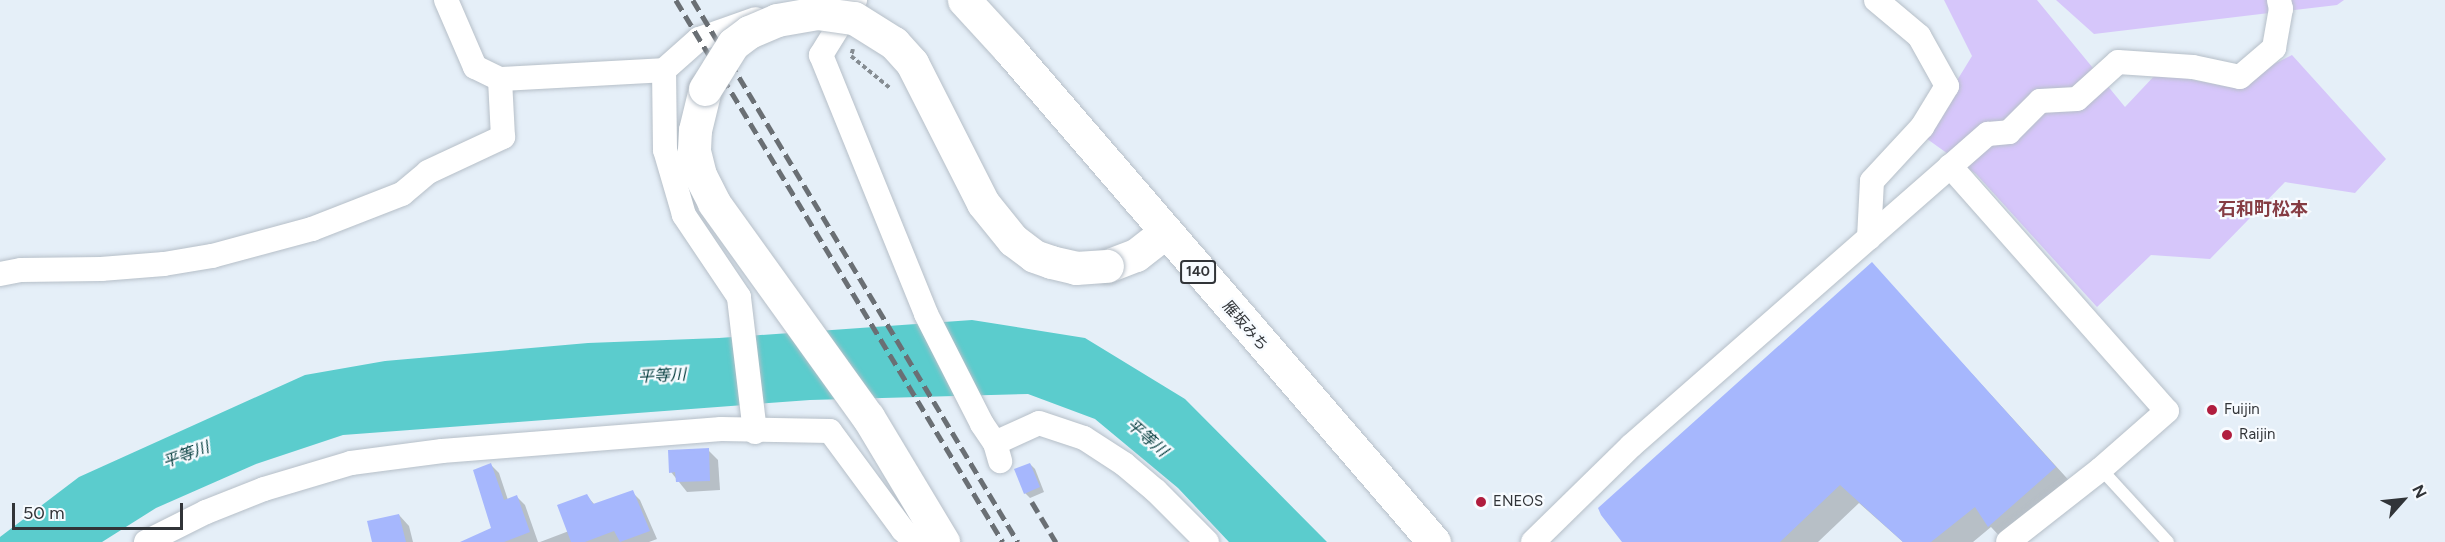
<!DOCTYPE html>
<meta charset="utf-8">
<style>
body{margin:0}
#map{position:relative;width:2445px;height:542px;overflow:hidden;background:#e5eff8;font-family:Figtree,"Noto Sans JP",sans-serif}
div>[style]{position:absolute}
.green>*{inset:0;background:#d6c6fa}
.water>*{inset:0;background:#5bcccd}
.shadow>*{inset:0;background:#0003}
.building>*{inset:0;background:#a6b7fd}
.path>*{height:4px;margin-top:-2px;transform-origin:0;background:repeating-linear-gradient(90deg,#858c92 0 4.5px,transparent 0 7.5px)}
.roads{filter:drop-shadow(0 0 2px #b6bfc8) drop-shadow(0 0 2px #b6bfc8)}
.lane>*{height:12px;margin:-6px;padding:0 6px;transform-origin:6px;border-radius:6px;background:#fff}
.street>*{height:24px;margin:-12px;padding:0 12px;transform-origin:12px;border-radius:12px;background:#fff}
.secondary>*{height:33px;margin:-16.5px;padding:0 16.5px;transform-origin:16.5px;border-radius:16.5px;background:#fff}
.highway>*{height:33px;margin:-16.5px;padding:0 16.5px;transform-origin:16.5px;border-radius:16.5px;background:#fff}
.rail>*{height:4.5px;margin-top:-2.25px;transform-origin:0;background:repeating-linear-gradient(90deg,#6a6f74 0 12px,transparent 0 18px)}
.bridges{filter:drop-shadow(0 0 2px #b6bfc8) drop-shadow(0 0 2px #b6bfc8)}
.secondary-bridge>*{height:33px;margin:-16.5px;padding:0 16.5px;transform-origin:16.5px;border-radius:16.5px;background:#fff}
.dots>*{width:16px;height:16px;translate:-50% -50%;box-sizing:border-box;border:3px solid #f7fbff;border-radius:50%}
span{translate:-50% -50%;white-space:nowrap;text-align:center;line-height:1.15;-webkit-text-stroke:4.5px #f7fbff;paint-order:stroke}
.shield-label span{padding:2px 4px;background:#f7fbff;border:2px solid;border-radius:4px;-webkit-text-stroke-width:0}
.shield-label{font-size:14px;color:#313438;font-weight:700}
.street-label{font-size:15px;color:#313438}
.poi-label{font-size:15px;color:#313438}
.left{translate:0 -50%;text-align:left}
.water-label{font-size:16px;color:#013a3b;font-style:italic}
.quarter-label{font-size:18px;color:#853c43;font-weight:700}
.north{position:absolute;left:2373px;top:470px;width:60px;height:60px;-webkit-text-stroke:4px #f7fbff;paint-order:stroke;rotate:63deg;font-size:16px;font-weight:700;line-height:24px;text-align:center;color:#313438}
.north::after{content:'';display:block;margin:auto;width:21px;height:27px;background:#313438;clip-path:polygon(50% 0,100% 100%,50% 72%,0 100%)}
.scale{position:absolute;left:12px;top:503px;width:171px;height:27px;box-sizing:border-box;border:3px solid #313438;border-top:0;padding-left:8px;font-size:18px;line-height:21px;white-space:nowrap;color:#313438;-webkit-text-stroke:4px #f7fbff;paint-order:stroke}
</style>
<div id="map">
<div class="green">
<div style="clip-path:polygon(1944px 0,2037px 0,2125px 107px,2157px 73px,2229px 87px,2292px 55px,2386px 159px,2355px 193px,2285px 182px,2210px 259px,2151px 255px,2097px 307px,1976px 174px,1923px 136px,1972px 56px)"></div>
<div style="clip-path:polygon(2056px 0,2344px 0,2337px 5px,2094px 34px)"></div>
</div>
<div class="water">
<div style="clip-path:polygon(972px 320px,1085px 338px,1185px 399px,1327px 542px,1229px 542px,1178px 488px,1095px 419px,1028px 394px,810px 400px,343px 435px,256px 464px,156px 508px,102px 542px,0 542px,0 537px,79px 477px,305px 375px,385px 361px,588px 343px,719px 338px)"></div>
</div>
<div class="shadow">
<div style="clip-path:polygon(1872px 264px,2074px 486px,2005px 542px,1991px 527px,1973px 542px,1903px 542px,1859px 503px,1818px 542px,1624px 542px)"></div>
<div style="clip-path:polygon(708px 450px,718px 460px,720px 490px,687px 492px,671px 472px)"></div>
<div style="clip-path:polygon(1030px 464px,1035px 469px,1044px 492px,1030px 498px,1025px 493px)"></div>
<div style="clip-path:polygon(491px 465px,499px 473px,508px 500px,517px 497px,525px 505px,538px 542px,498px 542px)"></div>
<div style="clip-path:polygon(632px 492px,640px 500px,657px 539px,649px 542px,540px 542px,569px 531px,587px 496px,595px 505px)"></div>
<div style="clip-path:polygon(399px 515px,409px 526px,413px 542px,374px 542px)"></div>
</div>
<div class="building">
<div style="clip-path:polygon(1872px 262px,2056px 467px,1988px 527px,1975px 507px,1931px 542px,1903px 542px,1840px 485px,1780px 542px,1622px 542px,1601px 515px,1598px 508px)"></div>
<div style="clip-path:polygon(709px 448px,710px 481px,676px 482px,675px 472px,669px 473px,668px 450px)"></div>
<div style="clip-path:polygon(491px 463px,504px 500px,517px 495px,530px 532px,504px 542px,460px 542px,491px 528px,473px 470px)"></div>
<div style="clip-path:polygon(1030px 463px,1040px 487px,1024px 494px,1014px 469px)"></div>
<div style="clip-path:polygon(633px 490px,650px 531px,620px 542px,614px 531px,585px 542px,571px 542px,557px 505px,587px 494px,593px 504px)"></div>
<div style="clip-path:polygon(399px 514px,406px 542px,372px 542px,367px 521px)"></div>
</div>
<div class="path">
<div style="left:853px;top:49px;width:7px;rotate:106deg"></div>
<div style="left:851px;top:56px;width:52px;rotate:39.5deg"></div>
</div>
<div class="roads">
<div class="lane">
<div style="left:2101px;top:469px;width:99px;rotate:47.5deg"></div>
</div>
<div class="street">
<div style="left:446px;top:0;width:73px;rotate:66.6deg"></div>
<div style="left:475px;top:67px;width:28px;rotate:26deg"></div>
<div style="left:500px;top:79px;width:164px;rotate:-3.1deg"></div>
<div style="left:855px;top:0;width:65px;rotate:121.7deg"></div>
<div style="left:821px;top:55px;width:279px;rotate:67.9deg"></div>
<div style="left:926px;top:314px;width:123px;rotate:63deg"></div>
<div style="left:982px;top:424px;width:23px;rotate:56deg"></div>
<div style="left:995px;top:443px;width:19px;rotate:74deg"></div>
<div style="left:1950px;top:166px;width:327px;rotate:48.5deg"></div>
<div style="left:2167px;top:411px;width:88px;rotate:138.7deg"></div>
<div style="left:2101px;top:469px;width:118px;rotate:141.9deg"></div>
<div style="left:1869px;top:238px;width:57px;rotate:-87deg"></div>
<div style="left:1872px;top:181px;width:74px;rotate:-47.2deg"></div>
<div style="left:1922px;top:127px;width:48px;rotate:-58.6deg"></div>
<div style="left:1947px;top:86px;width:57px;rotate:-119.2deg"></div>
<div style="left:1919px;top:36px;width:56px;rotate:-140.1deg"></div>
<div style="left:0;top:274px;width:21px;rotate:-11deg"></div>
<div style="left:21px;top:270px;width:80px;rotate:-0.7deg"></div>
<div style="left:101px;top:269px;width:63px;rotate:-4.5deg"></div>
<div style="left:164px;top:264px;width:49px;rotate:-9.5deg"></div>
<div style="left:212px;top:256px;width:104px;rotate:-15.1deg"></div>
<div style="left:312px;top:229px;width:97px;rotate:-21.3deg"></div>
<div style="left:402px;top:194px;width:34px;rotate:-40deg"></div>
<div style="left:428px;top:172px;width:83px;rotate:-25deg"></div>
<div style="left:503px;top:137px;width:58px;rotate:-93deg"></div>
<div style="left:755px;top:432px;width:136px;rotate:-96.8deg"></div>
<div style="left:739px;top:297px;width:99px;rotate:-123.9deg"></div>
<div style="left:684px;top:215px;width:68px;rotate:-106.3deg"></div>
<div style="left:665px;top:150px;width:80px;rotate:-90.7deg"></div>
<div style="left:664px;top:70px;width:47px;rotate:-41.5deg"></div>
<div style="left:699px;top:39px;width:60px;rotate:-19.3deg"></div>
<div style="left:995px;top:443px;width:48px;rotate:-24.4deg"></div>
<div style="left:1039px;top:423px;width:47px;rotate:18.4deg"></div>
<div style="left:1084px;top:438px;width:48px;rotate:33deg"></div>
<div style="left:1124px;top:464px;width:42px;rotate:40.2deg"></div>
<div style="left:1156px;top:491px;width:72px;rotate:45deg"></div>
<div style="left:146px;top:542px;width:67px;rotate:-26.6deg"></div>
<div style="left:206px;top:512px;width:62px;rotate:-21.6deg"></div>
<div style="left:264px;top:489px;width:91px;rotate:-16.6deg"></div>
<div style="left:351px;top:463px;width:92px;rotate:-7.5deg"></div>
<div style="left:442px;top:451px;width:280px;rotate:-4.5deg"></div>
<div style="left:721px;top:429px;width:109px;rotate:1.1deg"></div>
<div style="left:830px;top:431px;width:123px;rotate:53.6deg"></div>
<div style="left:903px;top:530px;width:18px;rotate:43deg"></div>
<div style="left:1533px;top:542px;width:137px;rotate:-44.4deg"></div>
<div style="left:1631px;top:446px;width:474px;rotate:-41.2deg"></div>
<div style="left:1988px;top:134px;width:21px;rotate:-5deg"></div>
<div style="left:2009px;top:132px;width:44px;rotate:-45deg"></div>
<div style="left:2040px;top:101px;width:37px;rotate:-3deg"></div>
<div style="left:2077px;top:99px;width:55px;rotate:-42.1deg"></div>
<div style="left:2118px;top:62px;width:75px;rotate:3.8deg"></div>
<div style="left:2193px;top:67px;width:48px;rotate:12deg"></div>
<div style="left:2240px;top:77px;width:45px;rotate:-40.5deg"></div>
<div style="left:2274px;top:48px;width:40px;rotate:-80deg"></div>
<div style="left:2281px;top:9px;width:9px;rotate:-103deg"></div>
</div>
<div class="secondary">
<div style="left:705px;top:89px;width:42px;rotate:103.7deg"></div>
<div style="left:695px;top:130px;width:21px;rotate:93deg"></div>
<div style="left:694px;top:151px;width:25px;rotate:76deg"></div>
<div style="left:700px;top:175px;width:31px;rotate:63deg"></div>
<div style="left:714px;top:203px;width:264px;rotate:54.3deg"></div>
<div style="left:868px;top:417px;width:146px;rotate:59deg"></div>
<div style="left:1107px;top:266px;width:31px;rotate:-21deg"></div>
<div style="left:1136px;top:255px;width:37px;rotate:-38deg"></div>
</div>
<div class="highway">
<div style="left:964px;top:0;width:67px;rotate:47.4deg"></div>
<div style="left:1009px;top:49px;width:651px;rotate:49.24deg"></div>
</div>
</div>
<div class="rail">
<div style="left:676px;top:0;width:633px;rotate:58.9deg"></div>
<div style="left:693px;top:0;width:632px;rotate:59.05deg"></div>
<div style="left:1032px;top:502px;width:47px;rotate:59deg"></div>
</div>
<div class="bridges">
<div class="secondary-bridge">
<div style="left:705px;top:89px;width:53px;rotate:-58.1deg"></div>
<div style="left:733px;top:44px;width:20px;rotate:-37deg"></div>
<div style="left:749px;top:32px;width:30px;rotate:-23deg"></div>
<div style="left:777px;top:20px;width:41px;rotate:-9.9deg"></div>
<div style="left:817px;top:13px;width:37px;rotate:8deg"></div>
<div style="left:854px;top:18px;width:47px;rotate:32deg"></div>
<div style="left:894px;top:43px;width:27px;rotate:48deg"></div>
<div style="left:912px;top:63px;width:157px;rotate:63.1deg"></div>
<div style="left:983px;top:203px;width:48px;rotate:51deg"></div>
<div style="left:1013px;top:240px;width:26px;rotate:37deg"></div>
<div style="left:1034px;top:256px;width:18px;rotate:19deg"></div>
<div style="left:1051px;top:262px;width:26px;rotate:13deg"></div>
<div style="left:1076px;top:268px;width:31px;rotate:-4deg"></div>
</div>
</div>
<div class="dots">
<div style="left:2212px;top:410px;background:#b01d3e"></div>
<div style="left:2227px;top:435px;background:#b01d3e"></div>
<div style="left:1481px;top:502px;background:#b01d3e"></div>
</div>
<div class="shield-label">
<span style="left:1198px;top:272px">140</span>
</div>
<div class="street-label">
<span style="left:1245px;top:326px;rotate:49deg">雁坂みち</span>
</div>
<div class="poi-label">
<span class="left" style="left:2224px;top:410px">Fuijin</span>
<span class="left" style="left:2239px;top:435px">Raijin</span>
<span class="left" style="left:1493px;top:502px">ENEOS</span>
</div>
<div class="water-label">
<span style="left:662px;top:376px;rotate:-3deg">平等川</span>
<span style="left:1147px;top:438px;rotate:41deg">平等川</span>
<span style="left:186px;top:455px;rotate:-20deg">平等川</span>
</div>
<div class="quarter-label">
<span style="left:2263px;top:209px">石和町松本</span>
</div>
<div class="north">N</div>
<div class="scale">50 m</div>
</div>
